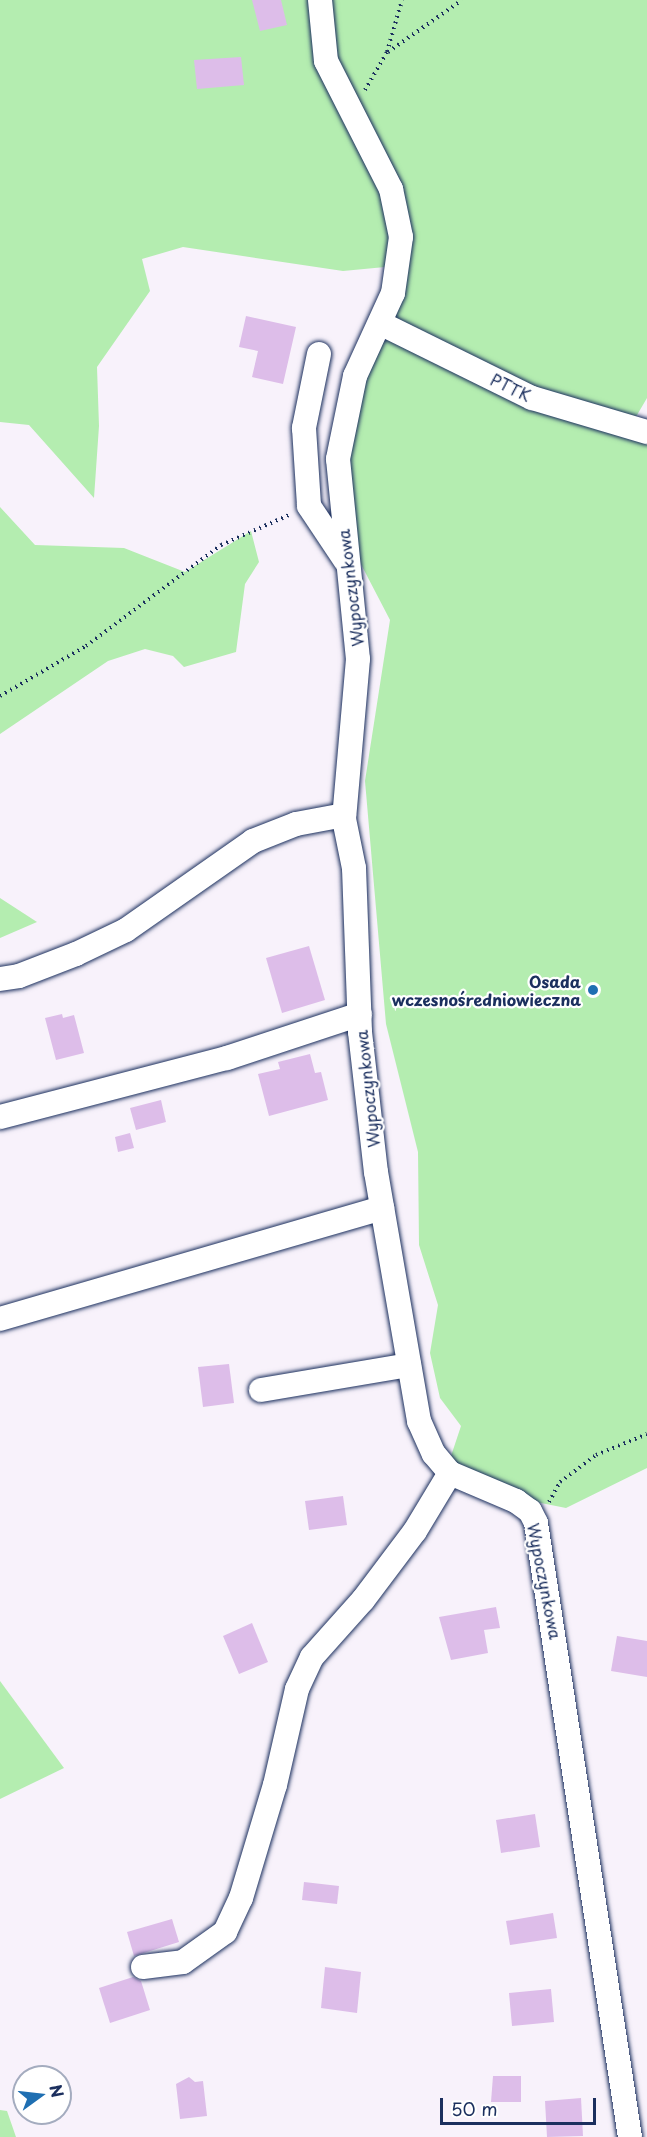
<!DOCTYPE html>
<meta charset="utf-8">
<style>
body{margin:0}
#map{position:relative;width:647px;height:2137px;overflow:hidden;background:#f8f2fb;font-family:"Playpen Sans",sans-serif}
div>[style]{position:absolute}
.green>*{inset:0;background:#b4edb0}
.building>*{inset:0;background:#ddbde9}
.path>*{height:4px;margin-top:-2px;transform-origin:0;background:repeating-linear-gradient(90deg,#1b2f5e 0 1.5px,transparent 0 6px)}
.roads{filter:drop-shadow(0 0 2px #1b2f5e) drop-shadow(0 0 2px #1b2f5e)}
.minor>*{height:24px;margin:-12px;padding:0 12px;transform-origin:12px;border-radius:12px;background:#fff}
.dots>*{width:16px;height:16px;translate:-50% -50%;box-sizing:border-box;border:3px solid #fff;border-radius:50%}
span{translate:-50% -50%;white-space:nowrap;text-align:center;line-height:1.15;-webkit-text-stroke:4.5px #fff;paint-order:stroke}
.street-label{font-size:16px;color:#1b2f5e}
.poi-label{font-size:16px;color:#1b2f5e;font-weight:700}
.right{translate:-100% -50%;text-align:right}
.north{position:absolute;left:12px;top:2065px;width:60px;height:60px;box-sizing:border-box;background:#fff;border:2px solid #a4acbf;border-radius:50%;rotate:75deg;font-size:16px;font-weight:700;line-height:24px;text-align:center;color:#1b2f5e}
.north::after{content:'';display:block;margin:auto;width:21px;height:27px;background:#1f6fb2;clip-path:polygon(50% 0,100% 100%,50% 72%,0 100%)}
.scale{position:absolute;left:440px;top:2098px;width:156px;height:27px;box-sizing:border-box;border:3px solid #1b2f5e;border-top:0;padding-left:8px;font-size:18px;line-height:21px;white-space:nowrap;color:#1b2f5e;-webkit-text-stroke:4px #fff;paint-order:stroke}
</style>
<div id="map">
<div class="green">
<div style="clip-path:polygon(0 0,647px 0,647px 398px,630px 427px,559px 407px,377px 314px,385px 267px,343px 271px,183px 247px,142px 259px,150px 291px,97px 367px,99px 426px,94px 498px,29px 425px,0 422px)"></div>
<div style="clip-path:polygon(386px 340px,400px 341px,647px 436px,647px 1468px,566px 1508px,511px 1497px,450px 1459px,461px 1426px,440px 1398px,430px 1353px,438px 1305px,419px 1245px,418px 1152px,386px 1024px,365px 781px,390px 620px,352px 547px,347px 440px,354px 410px,379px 345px)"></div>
<div style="clip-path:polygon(0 507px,35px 545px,124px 548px,185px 572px,251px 531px,259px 562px,245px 584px,236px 652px,184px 667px,173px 656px,145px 649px,108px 661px,0 734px)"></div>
<div style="clip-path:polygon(0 898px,37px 922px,0 938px)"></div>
<div style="clip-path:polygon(0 1681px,64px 1768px,0 1799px)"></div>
<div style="clip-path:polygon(0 2110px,7px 2111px,16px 2137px,0 2137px)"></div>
</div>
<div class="building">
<div style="clip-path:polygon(252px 0,281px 0,287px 25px,260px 31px)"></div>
<div style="clip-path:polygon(241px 57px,244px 85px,197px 89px,194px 60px)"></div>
<div style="clip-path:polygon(246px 316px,296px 327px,283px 384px,252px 377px,258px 351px,239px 347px)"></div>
<div style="clip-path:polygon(309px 946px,325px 1000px,282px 1013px,266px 958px)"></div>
<div style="clip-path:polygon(62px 1014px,63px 1018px,74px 1015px,84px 1053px,56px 1060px,45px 1018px)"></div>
<div style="clip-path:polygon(310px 1054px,315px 1073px,321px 1072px,328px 1100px,269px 1116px,258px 1074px,280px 1069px,278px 1062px)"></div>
<div style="clip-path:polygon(161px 1100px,166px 1122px,136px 1130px,130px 1108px)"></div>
<div style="clip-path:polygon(130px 1133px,134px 1148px,118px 1152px,115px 1137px)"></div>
<div style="clip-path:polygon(229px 1364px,234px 1403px,203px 1407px,198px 1367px)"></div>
<div style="clip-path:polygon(343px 1496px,347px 1525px,309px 1530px,305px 1501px)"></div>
<div style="clip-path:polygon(496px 1607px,500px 1628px,484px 1630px,488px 1653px,451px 1660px,439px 1617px)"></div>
<div style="clip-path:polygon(252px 1623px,268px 1662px,239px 1674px,223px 1636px)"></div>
<div style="clip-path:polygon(617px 1636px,647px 1641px,647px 1677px,611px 1671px)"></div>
<div style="clip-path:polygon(535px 1814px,540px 1847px,501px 1853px,496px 1820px)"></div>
<div style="clip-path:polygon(304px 1882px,339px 1886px,337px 1904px,302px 1900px)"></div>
<div style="clip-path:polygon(553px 1913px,557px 1938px,510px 1945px,506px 1921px)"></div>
<div style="clip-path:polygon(172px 1919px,179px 1942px,134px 1956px,127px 1932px)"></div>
<div style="clip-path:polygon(325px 1967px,361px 1972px,357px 2013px,321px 2008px)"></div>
<div style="clip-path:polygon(133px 1977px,141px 1981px,150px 2010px,110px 2023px,99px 1988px)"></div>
<div style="clip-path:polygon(551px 1989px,554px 2022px,512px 2026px,509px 1993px)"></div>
<div style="clip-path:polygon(493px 2076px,521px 2076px,521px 2102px,491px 2102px)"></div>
<div style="clip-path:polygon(189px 2077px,195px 2082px,203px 2081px,207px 2116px,180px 2119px,176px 2084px)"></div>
<div style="clip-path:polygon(581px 2098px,583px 2136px,547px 2137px,545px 2101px)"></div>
</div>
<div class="path">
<div style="left:388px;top:52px;width:90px;rotate:-35.1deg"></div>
<div style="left:365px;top:90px;width:44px;rotate:-59.9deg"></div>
<div style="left:387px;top:52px;width:54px;rotate:-73.9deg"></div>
<div style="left:0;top:696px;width:99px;rotate:-30.2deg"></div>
<div style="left:86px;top:646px;width:169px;rotate:-36.8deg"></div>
<div style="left:221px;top:545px;width:74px;rotate:-23.8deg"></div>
<div style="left:549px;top:1502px;width:23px;rotate:-61deg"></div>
<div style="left:560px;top:1482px;width:45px;rotate:-36.9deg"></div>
<div style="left:596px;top:1455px;width:55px;rotate:-22.4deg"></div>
</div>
<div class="roads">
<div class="minor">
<div style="left:320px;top:0;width:61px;rotate:84.4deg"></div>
<div style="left:326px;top:61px;width:144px;rotate:63.1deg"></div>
<div style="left:391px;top:189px;width:49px;rotate:78.2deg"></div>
<div style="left:401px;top:237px;width:57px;rotate:98.1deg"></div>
<div style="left:393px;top:293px;width:91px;rotate:114.6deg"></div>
<div style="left:355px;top:376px;width:85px;rotate:101.6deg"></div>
<div style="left:338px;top:459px;width:201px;rotate:84.3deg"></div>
<div style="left:358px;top:659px;width:161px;rotate:95deg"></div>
<div style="left:344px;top:819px;width:50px;rotate:78.5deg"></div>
<div style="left:354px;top:868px;width:164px;rotate:87.9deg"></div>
<div style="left:360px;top:1032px;width:141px;rotate:83.5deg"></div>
<div style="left:376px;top:1172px;width:253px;rotate:80.2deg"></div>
<div style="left:419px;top:1421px;width:36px;rotate:66deg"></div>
<div style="left:434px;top:1454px;width:25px;rotate:50deg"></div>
<div style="left:450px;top:1473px;width:72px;rotate:23deg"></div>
<div style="left:516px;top:1501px;width:17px;rotate:36deg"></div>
<div style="left:530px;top:1511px;width:13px;rotate:63deg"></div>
<div style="left:536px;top:1523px;width:621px;rotate:81.3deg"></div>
<div style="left:382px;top:324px;width:167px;rotate:26.3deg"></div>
<div style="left:532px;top:398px;width:120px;rotate:16.5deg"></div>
<div style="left:319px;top:354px;width:76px;rotate:101.5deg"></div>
<div style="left:304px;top:428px;width:78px;rotate:86.3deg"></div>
<div style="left:309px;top:506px;width:65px;rotate:56.3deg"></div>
<div style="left:0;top:979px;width:19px;rotate:-9deg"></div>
<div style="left:19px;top:976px;width:61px;rotate:-21.1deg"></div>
<div style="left:76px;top:954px;width:55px;rotate:-25.6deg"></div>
<div style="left:126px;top:930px;width:155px;rotate:-35deg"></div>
<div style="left:253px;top:841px;width:46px;rotate:-21.6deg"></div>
<div style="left:296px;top:824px;width:49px;rotate:-10.6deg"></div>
<div style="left:0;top:1117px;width:235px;rotate:-14.6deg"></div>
<div style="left:227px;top:1058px;width:140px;rotate:-18.3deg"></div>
<div style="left:0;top:1319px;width:398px;rotate:-16.2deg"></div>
<div style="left:261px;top:1390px;width:150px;rotate:-9.6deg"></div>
<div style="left:143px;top:1967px;width:40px;rotate:-7.1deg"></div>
<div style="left:183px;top:1962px;width:52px;rotate:-35.5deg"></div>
<div style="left:225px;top:1932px;width:38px;rotate:-65deg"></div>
<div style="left:241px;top:1898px;width:118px;rotate:-73.3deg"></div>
<div style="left:275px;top:1785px;width:98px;rotate:-77.1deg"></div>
<div style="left:297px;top:1689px;width:35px;rotate:-65deg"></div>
<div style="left:312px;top:1657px;width:76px;rotate:-48.2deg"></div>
<div style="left:363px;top:1600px;width:86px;rotate:-53deg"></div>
<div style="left:415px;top:1531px;width:68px;rotate:-58.9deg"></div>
</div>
</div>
<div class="dots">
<div style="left:593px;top:990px;background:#1f6fb2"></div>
</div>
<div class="street-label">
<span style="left:511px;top:387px;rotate:26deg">PTTK</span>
<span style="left:350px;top:588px;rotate:-97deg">Wypoczynkowa</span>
<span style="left:367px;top:1089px;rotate:-96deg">Wypoczynkowa</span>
<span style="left:545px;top:1581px;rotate:79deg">Wypoczynkowa</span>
</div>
<div class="poi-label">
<span class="right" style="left:581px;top:990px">Osada<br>wczesnośredniowieczna</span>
</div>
<div class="north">N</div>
<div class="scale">50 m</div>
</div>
